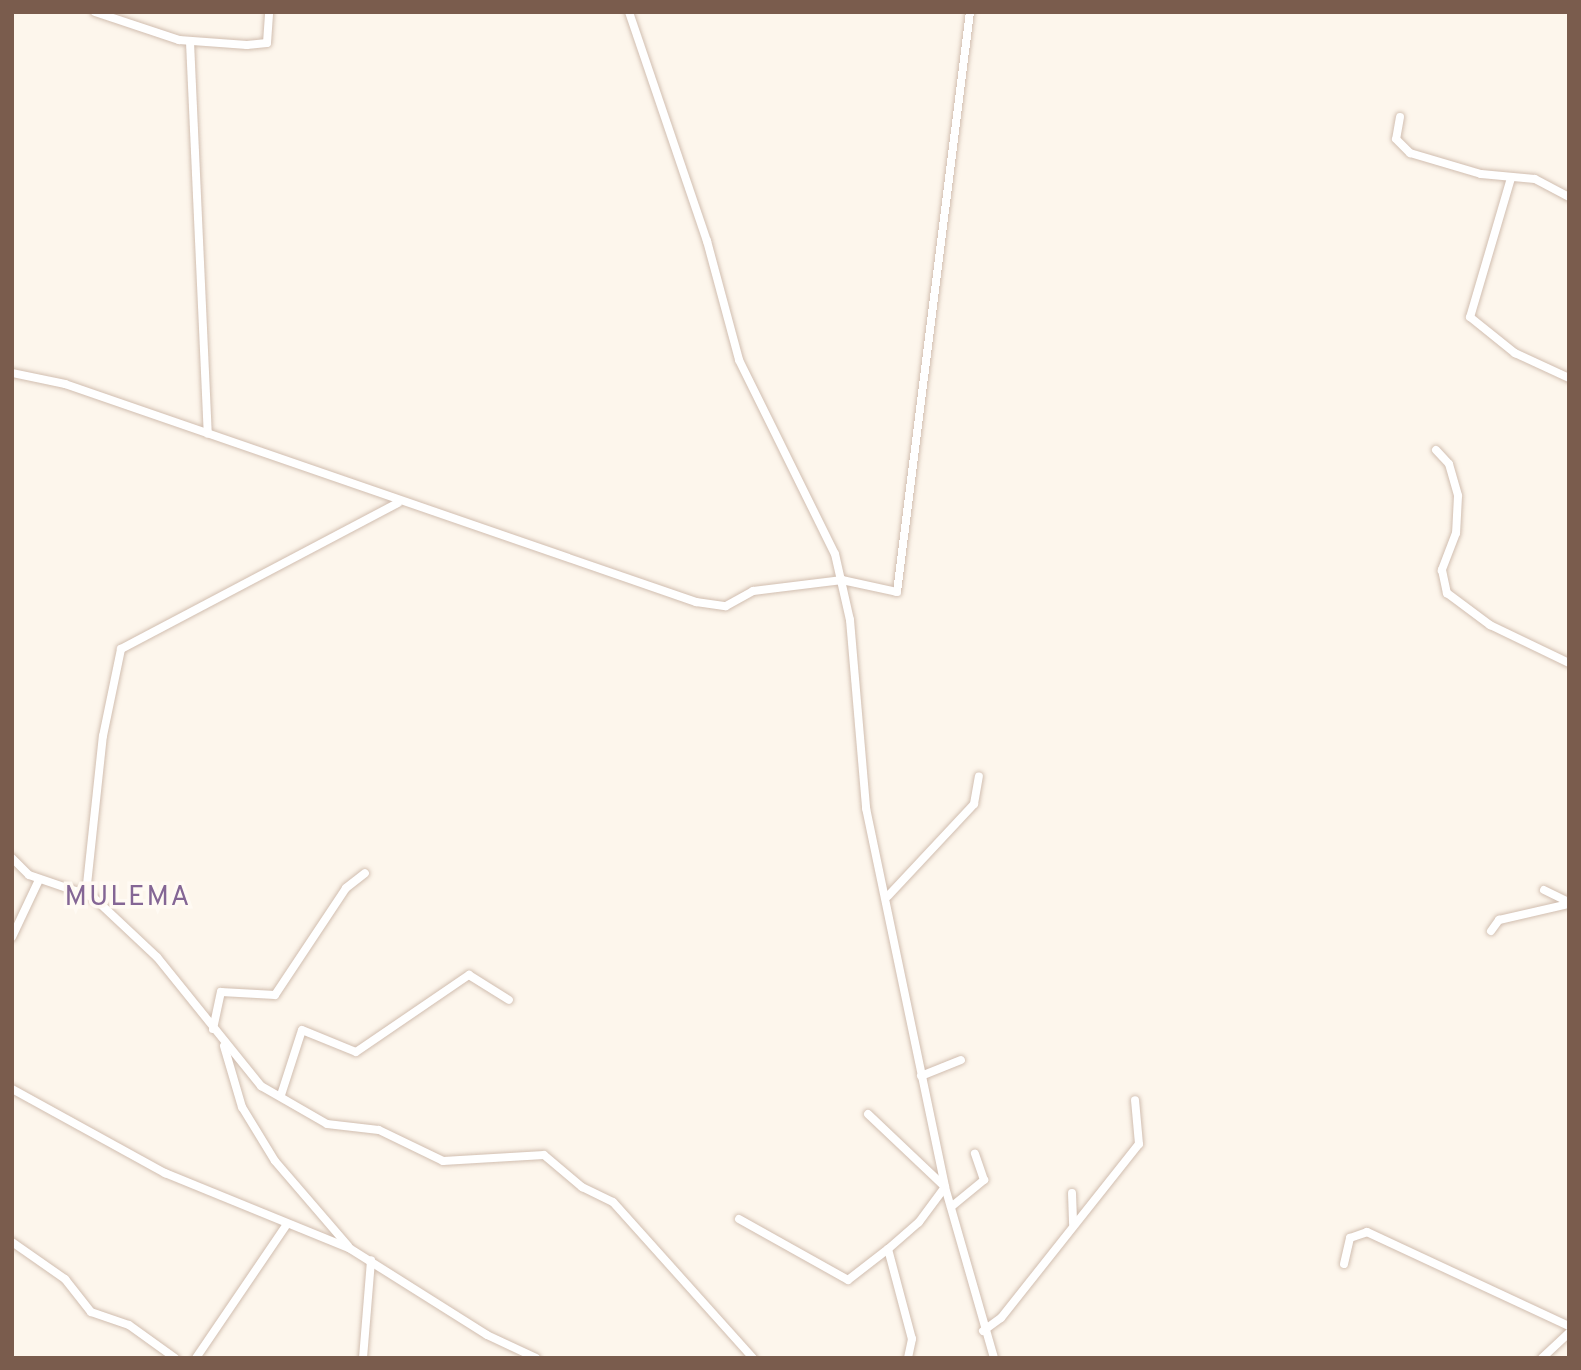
<!DOCTYPE html>
<style>
body{margin:0}
#map{position:relative;width:1581px;height:1370px;overflow:hidden;background:#fdf6ec;font-family:Overpass,sans-serif}
div>[style]{position:absolute}
.roads{filter:drop-shadow(0 0 2px #d1beb0) drop-shadow(0 0 2px #d1beb0)}
.minor>*{height:8px;margin:-4px;padding:0 4px;transform-origin:4px;border-radius:4px;background:#fff}
span{translate:-50% -50%;white-space:nowrap;text-align:center;line-height:1.15;-webkit-text-stroke:7px #fffaf3;paint-order:stroke}
.quarter-label{font-size:28px;color:#846695;letter-spacing:2px}
.frame{position:absolute;inset:0;border:14px solid #7a5c4d;pointer-events:none}
</style>
<div id="map">
<div class="roads">
<div class="minor">
<div style="left:95px;top:12px;width:89px;rotate:18.4deg"></div>
<div style="left:179px;top:40px;width:68px;rotate:4.2deg"></div>
<div style="left:247px;top:45px;width:20px;rotate:-6deg"></div>
<div style="left:267px;top:43px;width:31px;rotate:-86deg"></div>
<div style="left:629px;top:12px;width:242px;rotate:71.2deg"></div>
<div style="left:707px;top:241px;width:123px;rotate:74.9deg"></div>
<div style="left:739px;top:360px;width:216px;rotate:63.7deg"></div>
<div style="left:835px;top:554px;width:68px;rotate:77.2deg"></div>
<div style="left:850px;top:620px;width:189px;rotate:85.1deg"></div>
<div style="left:866px;top:808px;width:387px;rotate:78.2deg"></div>
<div style="left:945px;top:1187px;width:178px;rotate:74deg"></div>
<div style="left:190px;top:42px;width:392px;rotate:87.4deg"></div>
<div style="left:1400px;top:117px;width:22px;rotate:100deg"></div>
<div style="left:1396px;top:139px;width:20px;rotate:45deg"></div>
<div style="left:1410px;top:153px;width:74px;rotate:16.5deg"></div>
<div style="left:1481px;top:174px;width:54px;rotate:5.3deg"></div>
<div style="left:1535px;top:179px;width:38px;rotate:28deg"></div>
<div style="left:1511px;top:178px;width:145px;rotate:106.4deg"></div>
<div style="left:1470px;top:317px;width:58px;rotate:38.7deg"></div>
<div style="left:1515px;top:353px;width:60px;rotate:24.8deg"></div>
<div style="left:12px;top:373px;width:54px;rotate:11.7deg"></div>
<div style="left:65px;top:384px;width:668px;rotate:19.06deg"></div>
<div style="left:696px;top:602px;width:30px;rotate:8deg"></div>
<div style="left:726px;top:606px;width:31px;rotate:-29deg"></div>
<div style="left:753px;top:591px;width:90px;rotate:-7deg"></div>
<div style="left:842px;top:580px;width:56px;rotate:12.3deg"></div>
<div style="left:897px;top:592px;width:585px;rotate:-82.83deg"></div>
<div style="left:1436px;top:450px;width:19px;rotate:47deg"></div>
<div style="left:1449px;top:464px;width:33px;rotate:74deg"></div>
<div style="left:1458px;top:496px;width:37px;rotate:93deg"></div>
<div style="left:1456px;top:533px;width:40px;rotate:111deg"></div>
<div style="left:1442px;top:570px;width:24px;rotate:78deg"></div>
<div style="left:1447px;top:593px;width:54px;rotate:36.7deg"></div>
<div style="left:1490px;top:625px;width:88px;rotate:25.7deg"></div>
<div style="left:12px;top:858px;width:24px;rotate:45deg"></div>
<div style="left:29px;top:875px;width:68px;rotate:19deg"></div>
<div style="left:93px;top:897px;width:88px;rotate:43.2deg"></div>
<div style="left:157px;top:957px;width:166px;rotate:51.1deg"></div>
<div style="left:261px;top:1086px;width:76px;rotate:29.9deg"></div>
<div style="left:327px;top:1124px;width:52px;rotate:6.6deg"></div>
<div style="left:379px;top:1130px;width:71px;rotate:25.8deg"></div>
<div style="left:443px;top:1161px;width:101px;rotate:-3.4deg"></div>
<div style="left:544px;top:1155px;width:50px;rotate:40.1deg"></div>
<div style="left:582px;top:1187px;width:34px;rotate:26deg"></div>
<div style="left:613px;top:1202px;width:210px;rotate:48.1deg"></div>
<div style="left:1544px;top:890px;width:28px;rotate:26deg"></div>
<div style="left:86px;top:894px;width:159px;rotate:-83.9deg"></div>
<div style="left:103px;top:736px;width:89px;rotate:-78.3deg"></div>
<div style="left:121px;top:649px;width:313px;rotate:-27.8deg"></div>
<div style="left:888px;top:896px;width:126px;rotate:-46.9deg"></div>
<div style="left:974px;top:804px;width:28px;rotate:-80deg"></div>
<div style="left:1491px;top:931px;width:14px;rotate:-54deg"></div>
<div style="left:1499px;top:920px;width:72px;rotate:-12.9deg"></div>
<div style="left:12px;top:937px;width:63px;rotate:-64.7deg"></div>
<div style="left:213px;top:1029px;width:38px;rotate:-78deg"></div>
<div style="left:221px;top:992px;width:54px;rotate:3.2deg"></div>
<div style="left:275px;top:995px;width:128px;rotate:-56.4deg"></div>
<div style="left:346px;top:888px;width:24px;rotate:-38deg"></div>
<div style="left:224px;top:1046px;width:64px;rotate:73.6deg"></div>
<div style="left:242px;top:1107px;width:63px;rotate:58.6deg"></div>
<div style="left:275px;top:1161px;width:112px;rotate:49.3deg"></div>
<div style="left:921px;top:1076px;width:43px;rotate:-21.8deg"></div>
<div style="left:12px;top:1089px;width:175px;rotate:28.8deg"></div>
<div style="left:165px;top:1173px;width:199px;rotate:22.2deg"></div>
<div style="left:349px;top:1248px;width:163px;rotate:32.2deg"></div>
<div style="left:487px;top:1335px;width:54px;rotate:25.1deg"></div>
<div style="left:281px;top:1095px;width:68px;rotate:-72.1deg"></div>
<div style="left:302px;top:1030px;width:58px;rotate:22.2deg"></div>
<div style="left:356px;top:1052px;width:137px;rotate:-34.3deg"></div>
<div style="left:469px;top:975px;width:47px;rotate:32deg"></div>
<div style="left:868px;top:1114px;width:106px;rotate:43.5deg"></div>
<div style="left:945px;top:1187px;width:44px;rotate:126.6deg"></div>
<div style="left:919px;top:1222px;width:41px;rotate:138.9deg"></div>
<div style="left:888px;top:1249px;width:93px;rotate:75.1deg"></div>
<div style="left:912px;top:1339px;width:19px;rotate:102deg"></div>
<div style="left:1072px;top:1193px;width:31px;rotate:88deg"></div>
<div style="left:951px;top:1207px;width:43px;rotate:-39.3deg"></div>
<div style="left:984px;top:1180px;width:28px;rotate:-109deg"></div>
<div style="left:739px;top:1219px;width:125px;rotate:29.2deg"></div>
<div style="left:848px;top:1280px;width:51px;rotate:-37.8deg"></div>
<div style="left:12px;top:1242px;width:65px;rotate:34.9deg"></div>
<div style="left:65px;top:1279px;width:42px;rotate:51.8deg"></div>
<div style="left:91px;top:1312px;width:40px;rotate:18.9deg"></div>
<div style="left:129px;top:1325px;width:57px;rotate:35.7deg"></div>
<div style="left:1344px;top:1264px;width:27px;rotate:-77deg"></div>
<div style="left:1350px;top:1238px;width:18px;rotate:-19deg"></div>
<div style="left:1367px;top:1232px;width:223px;rotate:25deg"></div>
<div style="left:983px;top:1331px;width:22px;rotate:-36deg"></div>
<div style="left:1001px;top:1318px;width:222px;rotate:-51.6deg"></div>
<div style="left:1139px;top:1144px;width:44px;rotate:-95.2deg"></div>
<div style="left:196px;top:1358px;width:162px;rotate:-55.8deg"></div>
<div style="left:363px;top:1358px;width:98px;rotate:-85.3deg"></div>
<div style="left:1542px;top:1358px;width:37px;rotate:-43deg"></div>
</div>
</div>
<div class="quarter-label">
<span style="left:128px;top:898px">MULEMA</span>
</div>
<div class="frame"></div>
</div>
